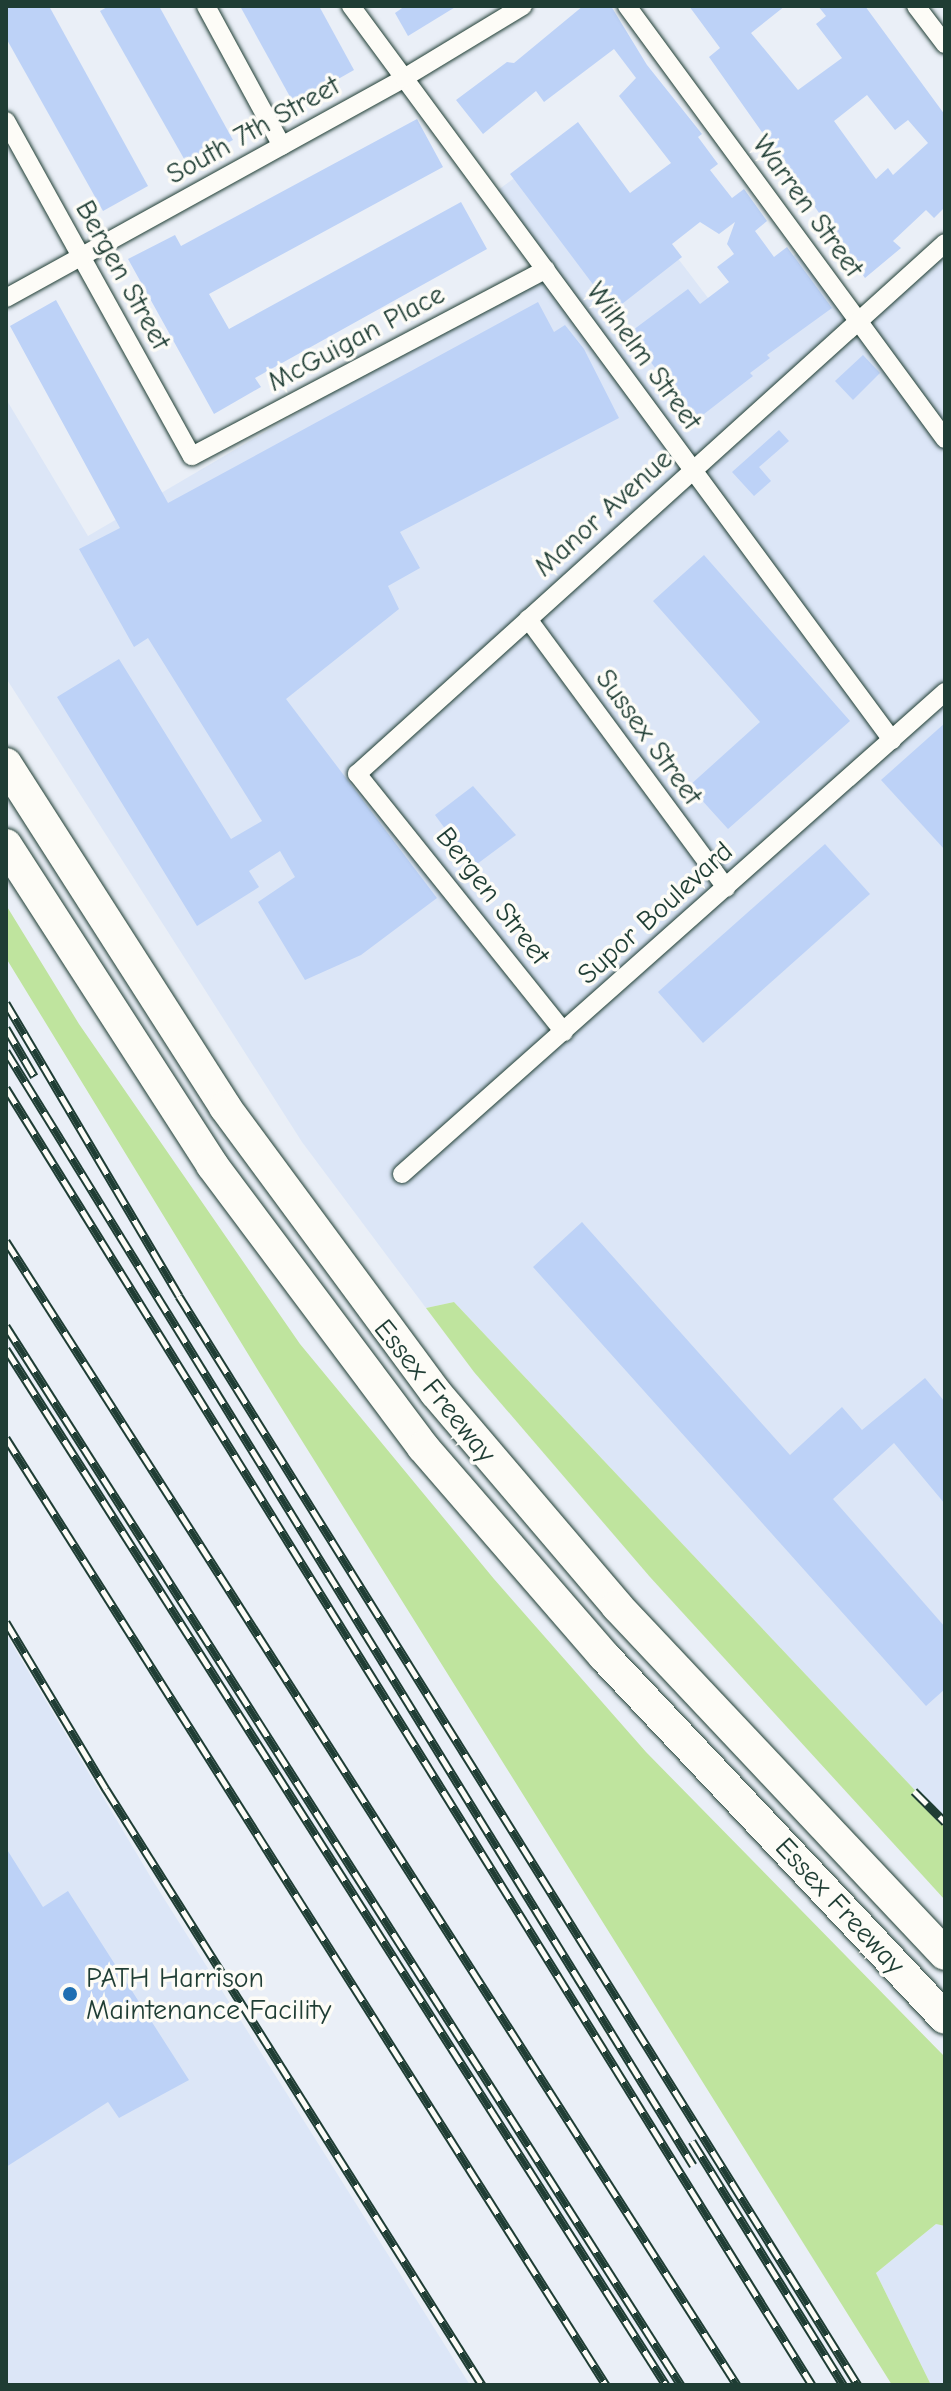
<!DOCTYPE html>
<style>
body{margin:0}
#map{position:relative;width:951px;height:2391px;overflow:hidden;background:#eaeff7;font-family:"Comic Neue",sans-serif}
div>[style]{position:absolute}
.built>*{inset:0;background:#dce6f7}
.green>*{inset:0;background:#bfe49e}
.building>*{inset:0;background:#bdd2f7}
.roads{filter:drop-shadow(0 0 2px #1f3d34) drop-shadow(0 0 2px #1f3d34)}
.minor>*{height:18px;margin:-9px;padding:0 9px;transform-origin:9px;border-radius:9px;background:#fdfcf7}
.motorway>*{height:32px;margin:-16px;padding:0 16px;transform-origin:16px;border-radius:16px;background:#fdfcf7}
.rail>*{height:9px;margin-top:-4.5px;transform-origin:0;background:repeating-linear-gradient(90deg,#fdfcf7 0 18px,#1f3d34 0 36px);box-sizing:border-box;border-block:2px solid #1f3d34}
.dots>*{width:22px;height:22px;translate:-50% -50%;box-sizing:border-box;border:4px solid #fdfcf7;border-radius:50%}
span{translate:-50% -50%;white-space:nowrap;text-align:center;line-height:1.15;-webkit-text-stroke:7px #fdfcf7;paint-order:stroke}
.street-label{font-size:28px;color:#1f3d34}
.poi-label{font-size:28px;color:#1f3d34}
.left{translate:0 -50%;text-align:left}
.frame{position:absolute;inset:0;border:8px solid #1f3d34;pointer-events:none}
</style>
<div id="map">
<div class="built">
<div style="clip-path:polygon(580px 130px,718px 311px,808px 245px,867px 322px,945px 252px,945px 1822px,454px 1302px,426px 1308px,302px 1142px,6px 678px,6px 399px,88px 536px,549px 265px,494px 193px)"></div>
<div style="clip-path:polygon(6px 1634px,153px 1881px,470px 2385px,6px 2385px)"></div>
<div style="clip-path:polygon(936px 2224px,945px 2226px,945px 2385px,931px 2385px,876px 2273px)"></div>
</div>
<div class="green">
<div style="clip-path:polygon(6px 905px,79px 1024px,300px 1344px,494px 1579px,646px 1752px,945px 2057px,945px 2226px,936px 2224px,876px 2273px,931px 2385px,892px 2385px,259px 1372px,6px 958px)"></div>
<div style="clip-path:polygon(454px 1302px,945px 1822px,945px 1900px,650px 1577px,474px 1372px,426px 1308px)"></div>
</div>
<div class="building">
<div style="clip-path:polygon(6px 6px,49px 6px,148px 186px,103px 211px,6px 38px)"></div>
<div style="clip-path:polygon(109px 6px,159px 6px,233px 140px,187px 164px,100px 11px)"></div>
<div style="clip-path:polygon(240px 6px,319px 6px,354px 70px,294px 104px)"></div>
<div style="clip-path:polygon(405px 6px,457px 6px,408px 36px,395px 13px)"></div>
<div style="clip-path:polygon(583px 6px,611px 6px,647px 65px,702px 134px,698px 137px,718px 164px,710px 170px,732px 198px,744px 189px,767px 221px,755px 231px,774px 257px,787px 247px,832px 308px,767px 355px,770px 358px,750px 373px,753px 376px,695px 421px,629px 333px,688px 289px,700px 304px,729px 282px,717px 267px,734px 254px,727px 244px,735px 222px,719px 234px,700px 222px,672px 244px,682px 257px,613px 311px,510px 174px,578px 122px,630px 193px,671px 163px,619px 96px,636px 78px,614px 49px,544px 102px,536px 91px,483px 134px,456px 100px,507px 62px,514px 63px)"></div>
<div style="clip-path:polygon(evenodd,689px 6px,785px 6px,751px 33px,798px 90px,842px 58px,816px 24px,826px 16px,818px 6px,865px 6px,945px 115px,945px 207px,934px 218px,926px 210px,893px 241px,901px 248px,865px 278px,709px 57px,720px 48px,689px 6px,867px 95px,895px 130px,908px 120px,928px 143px,893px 175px,888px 168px,876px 179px,834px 121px,867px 95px)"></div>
<div style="clip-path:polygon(417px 119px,443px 167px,209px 294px,229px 329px,461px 202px,487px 249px,255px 378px,261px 387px,214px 414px,128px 259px,175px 235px,181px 246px)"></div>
<div style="clip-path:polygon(56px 300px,168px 503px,538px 302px,554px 332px,565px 325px,584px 349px,619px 418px,400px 532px,420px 568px,388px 586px,399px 609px,286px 699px,437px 898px,361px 955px,305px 980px,258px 902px,295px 877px,280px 851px,249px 871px,259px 887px,197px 926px,57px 697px,119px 659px,231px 839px,262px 821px,148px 638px,134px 647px,79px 549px,120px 528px,10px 326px)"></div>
<div style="clip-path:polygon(863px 355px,880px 373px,853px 400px,835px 381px)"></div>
<div style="clip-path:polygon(779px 430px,789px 441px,759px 467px,771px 481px,754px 496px,732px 472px)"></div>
<div style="clip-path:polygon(704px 555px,850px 721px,728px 829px,689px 786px,760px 722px,653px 601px)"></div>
<div style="clip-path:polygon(945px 723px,945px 850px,881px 780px)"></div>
<div style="clip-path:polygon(473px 786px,516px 835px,473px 867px,435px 815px)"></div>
<div style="clip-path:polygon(825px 844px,870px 894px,703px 1043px,658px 992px)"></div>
<div style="clip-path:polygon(582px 1222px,790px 1455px,842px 1407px,862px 1430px,925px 1378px,945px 1402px,945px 1504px,894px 1443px,833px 1499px,945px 1627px,945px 1689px,926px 1706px,533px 1267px)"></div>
<div style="clip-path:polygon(6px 1848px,43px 1907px,68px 1891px,189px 2080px,119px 2118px,108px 2102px,6px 2167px)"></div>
</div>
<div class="roads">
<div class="minor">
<div style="left:206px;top:6px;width:159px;rotate:61.5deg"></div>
<div style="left:351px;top:6px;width:912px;rotate:53.61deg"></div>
<div style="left:627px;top:6px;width:537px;rotate:53.71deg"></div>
<div style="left:916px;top:6px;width:48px;rotate:52.7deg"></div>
<div style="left:6px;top:121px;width:383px;rotate:61deg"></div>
<div style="left:192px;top:456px;width:400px;rotate:-27.8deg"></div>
<div style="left:6px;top:298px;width:455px;rotate:-28.9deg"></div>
<div style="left:404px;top:78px;width:139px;rotate:-31.2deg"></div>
<div style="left:528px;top:619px;width:334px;rotate:53.6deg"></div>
<div style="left:564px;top:1032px;width:331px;rotate:-128.7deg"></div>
<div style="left:357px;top:774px;width:792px;rotate:-42.08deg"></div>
<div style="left:402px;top:1174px;width:726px;rotate:-41.59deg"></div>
</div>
<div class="motorway">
<div style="left:6px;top:764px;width:407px;rotate:57.4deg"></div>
<div style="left:225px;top:1107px;width:355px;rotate:53.6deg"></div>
<div style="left:436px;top:1393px;width:280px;rotate:49.6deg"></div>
<div style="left:617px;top:1606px;width:478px;rotate:46.7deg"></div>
<div style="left:6px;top:845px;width:381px;rotate:57.2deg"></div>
<div style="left:212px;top:1165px;width:352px;rotate:53.2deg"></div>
<div style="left:423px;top:1447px;width:276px;rotate:49.1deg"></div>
<div style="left:604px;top:1656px;width:497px;rotate:46.7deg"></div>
</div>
</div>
<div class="rail">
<div style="left:6px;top:1003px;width:340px;rotate:59.4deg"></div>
<div style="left:179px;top:1296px;width:1283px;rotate:58.06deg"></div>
<div style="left:6px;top:1028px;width:56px;rotate:59.7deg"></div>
<div style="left:6px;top:1051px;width:1309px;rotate:58.34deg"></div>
<div style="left:6px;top:1088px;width:1527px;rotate:58.14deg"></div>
<div style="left:6px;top:1241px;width:1358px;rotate:57.42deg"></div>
<div style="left:6px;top:1326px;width:1256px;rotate:57.49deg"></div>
<div style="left:6px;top:1349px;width:1228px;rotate:57.5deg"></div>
<div style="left:6px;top:1438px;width:1121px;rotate:57.64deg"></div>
<div style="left:6px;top:1622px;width:195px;rotate:59.1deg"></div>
<div style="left:106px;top:1789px;width:705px;rotate:57.75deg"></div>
<div style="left:914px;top:1791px;width:44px;rotate:45deg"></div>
<div style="left:692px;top:2141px;width:287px;rotate:58.2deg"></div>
</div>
<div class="dots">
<div style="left:70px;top:1994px;background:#1f6fb2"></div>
</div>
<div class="street-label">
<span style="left:253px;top:130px;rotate:-29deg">South 7th Street</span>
<span style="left:808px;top:206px;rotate:54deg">Warren Street</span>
<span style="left:123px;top:275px;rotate:61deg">Bergen Street</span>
<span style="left:356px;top:338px;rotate:-28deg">McGuigan Place</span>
<span style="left:644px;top:356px;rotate:54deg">Wilhelm Street</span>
<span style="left:603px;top:513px;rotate:-42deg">Manor Avenue</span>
<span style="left:649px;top:737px;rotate:54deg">Sussex Street</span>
<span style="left:493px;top:896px;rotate:52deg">Bergen Street</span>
<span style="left:655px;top:913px;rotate:-42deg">Supor Boulevard</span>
<span style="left:435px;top:1391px;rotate:51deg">Essex Freeway</span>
<span style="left:840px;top:1906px;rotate:47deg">Essex Freeway</span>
</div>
<div class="poi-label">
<span class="left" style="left:86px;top:1994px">PATH Harrison<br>Maintenance Facility</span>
</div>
<div class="frame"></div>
</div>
